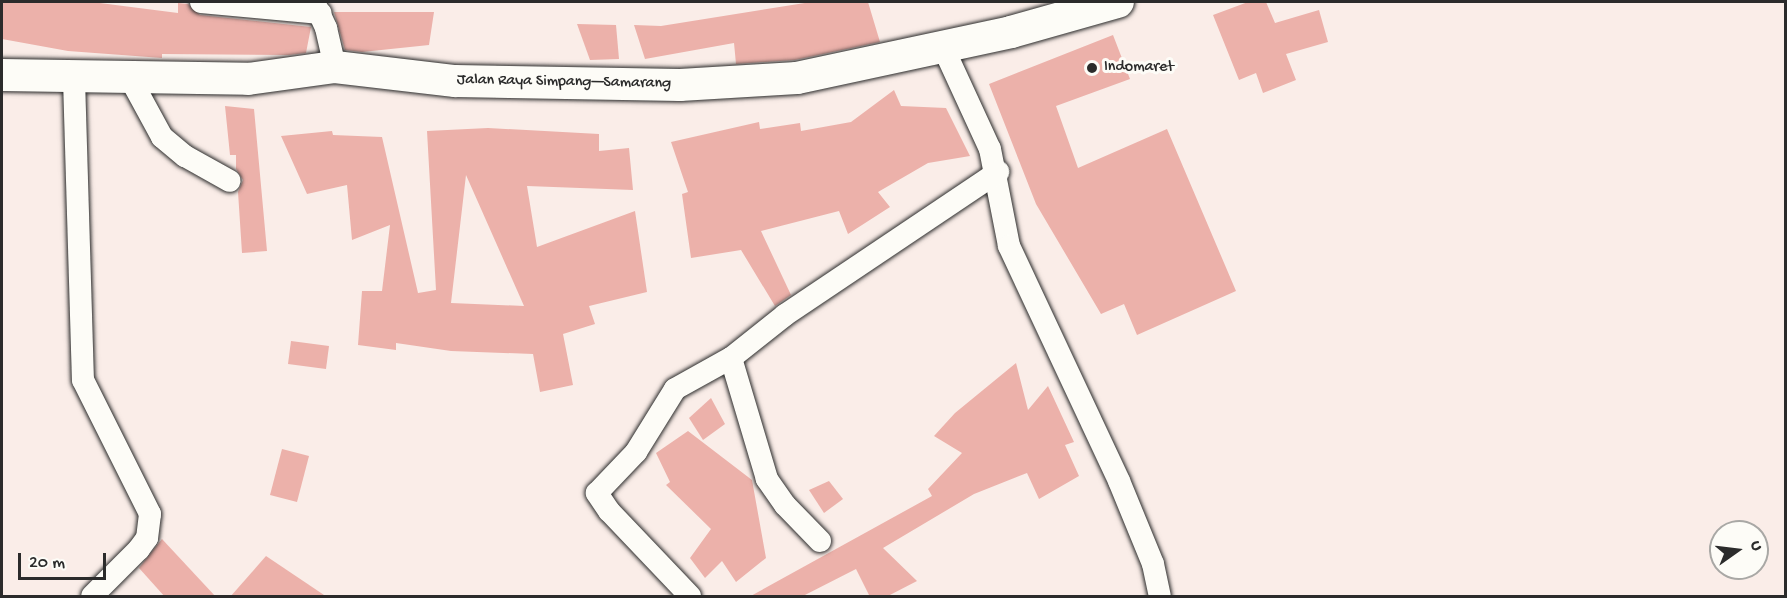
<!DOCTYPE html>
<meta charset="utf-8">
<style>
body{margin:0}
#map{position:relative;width:1787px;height:598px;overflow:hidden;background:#faede8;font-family:"Gochi Hand",sans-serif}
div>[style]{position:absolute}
.building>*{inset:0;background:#ecb1aa}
.roads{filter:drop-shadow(0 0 2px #2b2b2b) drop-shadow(0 0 2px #2b2b2b)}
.street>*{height:22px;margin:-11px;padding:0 11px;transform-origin:11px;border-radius:11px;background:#fdfcf7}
.secondary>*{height:32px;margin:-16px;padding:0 16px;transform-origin:16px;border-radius:16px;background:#fdfcf7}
.dots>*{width:16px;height:16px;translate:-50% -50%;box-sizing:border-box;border:3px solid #fdfcf7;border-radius:50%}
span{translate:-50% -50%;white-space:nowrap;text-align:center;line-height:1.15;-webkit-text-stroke:6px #fdfcf7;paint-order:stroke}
.poi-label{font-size:16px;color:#2b2b2b}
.left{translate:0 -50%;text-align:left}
.street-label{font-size:16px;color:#2b2b2b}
.frame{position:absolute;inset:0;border:3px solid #2b2b2b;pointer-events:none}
.north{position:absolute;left:1709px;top:520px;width:60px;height:60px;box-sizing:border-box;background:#fdfcf7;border:2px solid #a9a8a5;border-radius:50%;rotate:76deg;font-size:16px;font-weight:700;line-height:24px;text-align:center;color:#2b2b2b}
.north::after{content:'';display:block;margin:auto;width:21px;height:27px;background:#2b2b2b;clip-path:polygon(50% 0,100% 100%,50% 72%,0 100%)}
.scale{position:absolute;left:18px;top:553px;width:88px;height:27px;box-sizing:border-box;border:3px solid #2b2b2b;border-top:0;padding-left:8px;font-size:18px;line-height:21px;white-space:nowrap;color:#2b2b2b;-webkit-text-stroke:4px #fdfcf7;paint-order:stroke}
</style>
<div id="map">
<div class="building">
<div style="clip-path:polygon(2px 2px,92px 2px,178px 13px,178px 3px,188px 4px,200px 15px,311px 27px,306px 53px,289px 55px,162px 54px,162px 58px,68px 51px,2px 39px)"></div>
<div style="clip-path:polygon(811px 2px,868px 2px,880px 42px,795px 60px,736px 64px,734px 43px,645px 59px,634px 25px,661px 26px)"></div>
<div style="clip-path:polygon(1248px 2px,1266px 2px,1275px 23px,1319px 10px,1328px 42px,1286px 54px,1296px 80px,1263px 93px,1256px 73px,1239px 80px,1213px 15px)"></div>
<div style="clip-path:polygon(334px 12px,434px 12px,429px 45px,362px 52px,345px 50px)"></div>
<div style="clip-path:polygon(577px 24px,616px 25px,619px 59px,590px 60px)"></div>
<div style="clip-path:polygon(1113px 35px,1130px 79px,1056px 106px,1078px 168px,1167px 129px,1236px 291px,1137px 335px,1124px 304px,1101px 314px,1036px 204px,989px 84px)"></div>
<div style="clip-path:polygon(894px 90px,901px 106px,946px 108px,970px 156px,928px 163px,878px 192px,890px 207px,848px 234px,839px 211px,761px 231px,791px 295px,775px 306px,741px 250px,691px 258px,682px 194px,688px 192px,671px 142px,759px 122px,760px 129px,800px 123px,801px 131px,851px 122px)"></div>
<div style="clip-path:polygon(225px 106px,254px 109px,267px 251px,242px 253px,238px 192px,243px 180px,236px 169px,236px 155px,230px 155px)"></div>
<div style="clip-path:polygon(evenodd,488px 128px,599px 134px,599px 151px,629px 148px,633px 190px,527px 186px,537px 247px,635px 211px,647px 292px,589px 306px,595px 324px,563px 334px,573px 385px,540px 392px,533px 354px,451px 351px,396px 343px,396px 350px,358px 345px,362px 291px,382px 291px,390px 225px,352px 240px,347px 185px,307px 194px,281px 136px,332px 131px,333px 135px,382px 137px,418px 293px,436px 290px,427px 131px,488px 128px,466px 175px,524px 306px,451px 303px,466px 175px)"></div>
<div style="clip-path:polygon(291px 341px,329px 346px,326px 369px,288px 364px)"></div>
<div style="clip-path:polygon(1016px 363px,1028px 410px,1048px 386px,1074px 442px,1065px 445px,1079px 476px,1039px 499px,1027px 473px,974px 494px,883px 548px,917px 581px,886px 597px,870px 597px,856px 569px,801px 597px,749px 597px,932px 496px,928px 489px,962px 453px,934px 436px,955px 413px)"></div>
<div style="clip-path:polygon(711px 398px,725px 424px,703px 440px,689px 418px)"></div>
<div style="clip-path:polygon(688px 431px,752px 480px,766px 558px,736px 582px,722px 561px,705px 578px,690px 558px,711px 529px,666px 485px,670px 482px,656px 453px)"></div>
<div style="clip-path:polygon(282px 449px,309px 456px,297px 502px,270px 495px)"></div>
<div style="clip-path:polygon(829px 481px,843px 499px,824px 513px,809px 490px)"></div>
<div style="clip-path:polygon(162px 539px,216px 597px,165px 597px,139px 568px)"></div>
<div style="clip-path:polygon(266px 556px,327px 597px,230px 597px)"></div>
</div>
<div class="roads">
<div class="street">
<div style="left:201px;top:2px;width:120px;rotate:5.3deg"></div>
<div style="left:314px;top:2px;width:29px;rotate:65deg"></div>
<div style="left:326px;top:28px;width:40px;rotate:77deg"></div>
<div style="left:943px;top:47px;width:112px;rotate:65.3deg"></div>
<div style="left:990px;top:149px;width:99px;rotate:78.9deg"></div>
<div style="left:1009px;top:246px;width:259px;rotate:64.9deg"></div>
<div style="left:1119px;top:481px;width:90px;rotate:67.7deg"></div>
<div style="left:1153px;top:564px;width:33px;rotate:78deg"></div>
<div style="left:74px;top:79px;width:301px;rotate:88.3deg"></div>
<div style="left:83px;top:380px;width:150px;rotate:63.4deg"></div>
<div style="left:150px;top:514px;width:24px;rotate:97deg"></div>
<div style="left:147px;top:538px;width:14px;rotate:126deg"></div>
<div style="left:139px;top:549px;width:66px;rotate:135deg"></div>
<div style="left:131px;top:80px;width:65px;rotate:61.5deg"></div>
<div style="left:162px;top:137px;width:30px;rotate:40deg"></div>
<div style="left:185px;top:156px;width:51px;rotate:29.1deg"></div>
<div style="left:820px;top:541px;width:50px;rotate:-134.2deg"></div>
<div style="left:785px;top:505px;width:32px;rotate:-125deg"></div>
<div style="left:767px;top:479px;width:126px;rotate:-106.6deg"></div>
<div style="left:731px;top:358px;width:69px;rotate:-38.5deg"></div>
<div style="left:785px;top:315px;width:257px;rotate:-33.9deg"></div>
<div style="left:690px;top:596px;width:117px;rotate:-133.6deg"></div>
<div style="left:609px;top:511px;width:22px;rotate:-124deg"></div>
<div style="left:597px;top:493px;width:57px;rotate:-46.4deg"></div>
<div style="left:636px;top:452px;width:74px;rotate:-58.2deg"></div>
<div style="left:675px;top:389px;width:64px;rotate:-29deg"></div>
</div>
<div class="secondary">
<div style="left:2px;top:75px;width:246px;rotate:0.9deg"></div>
<div style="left:248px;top:79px;width:88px;rotate:-7.9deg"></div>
<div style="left:335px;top:67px;width:121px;rotate:6.7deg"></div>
<div style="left:455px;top:81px;width:225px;rotate:1deg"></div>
<div style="left:680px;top:85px;width:117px;rotate:-3.4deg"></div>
<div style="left:797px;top:78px;width:219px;rotate:-12.1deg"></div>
<div style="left:1011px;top:32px;width:111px;rotate:-15.7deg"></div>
</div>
</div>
<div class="dots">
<div style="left:1092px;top:68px;background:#2b2b2b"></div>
</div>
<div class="poi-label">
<span class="left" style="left:1104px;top:68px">Indomaret</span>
</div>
<div class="street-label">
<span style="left:564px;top:83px;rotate:1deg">Jalan Raya Simpang—Samarang</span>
</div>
<div class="frame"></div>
<div class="north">U</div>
<div class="scale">20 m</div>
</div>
